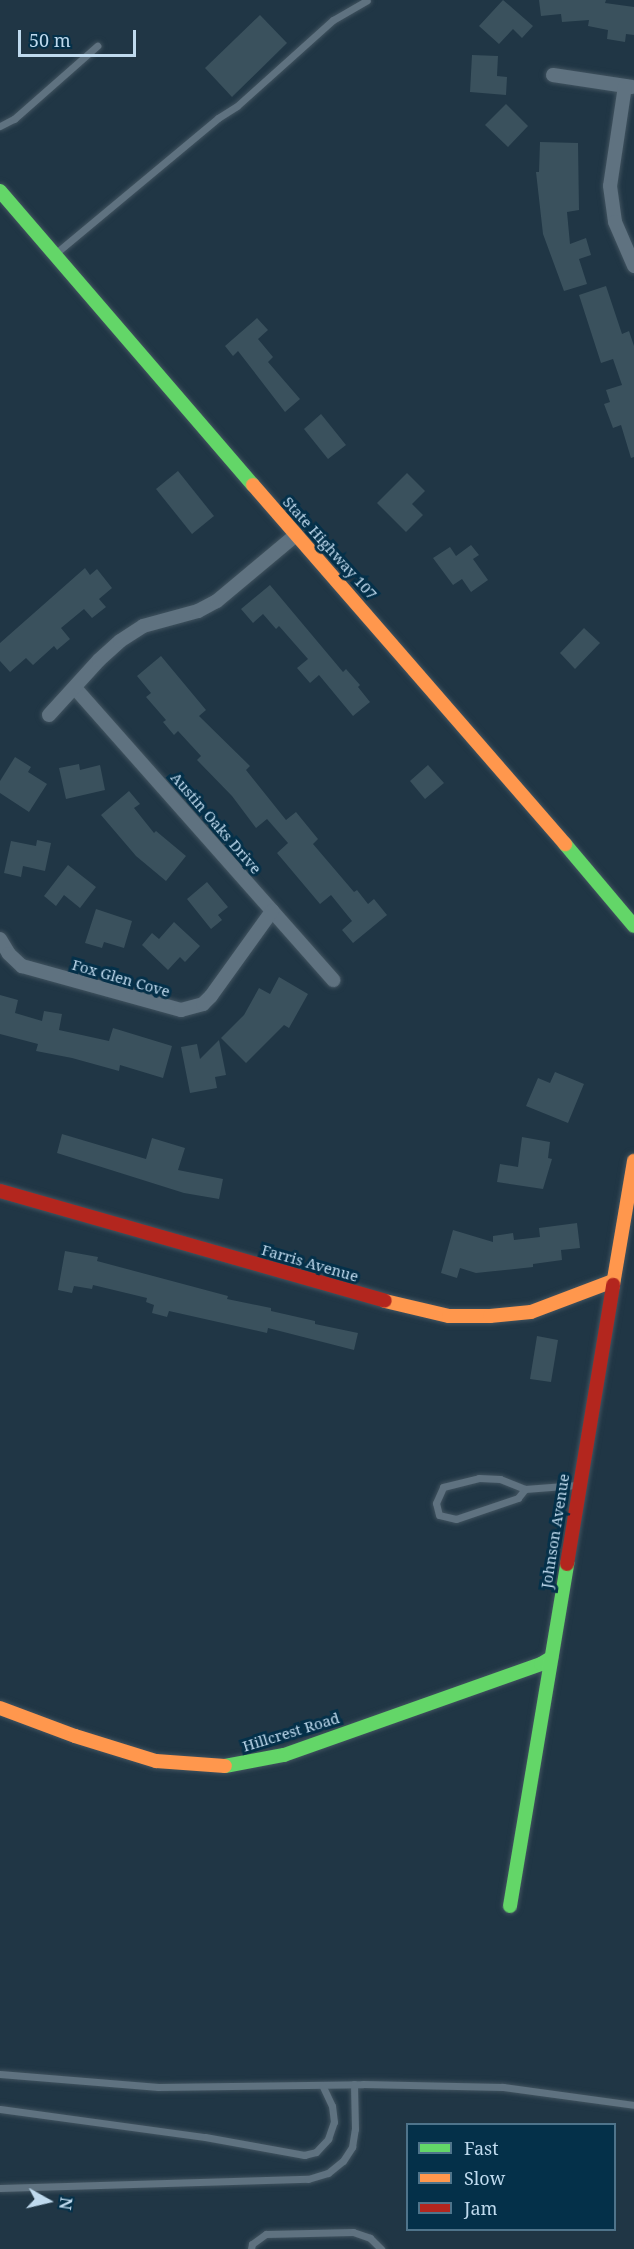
<!DOCTYPE html>
<style>
body{margin:0}
#map{position:relative;width:634px;height:2249px;overflow:hidden;background:#203645;font-family:"Noto Serif",serif}
div>[style]{position:absolute}
.building>*{inset:0;background:#3a515d}
.roads{filter:drop-shadow(0 0 2px #41535f) drop-shadow(0 0 2px #41535f)}
.lane>*{height:7px;margin:-3.5px;padding:0 3.5px;transform-origin:3.5px;border-radius:3.5px;background:#5f7280}
.street>*{height:14px;margin:-7px;padding:0 7px;transform-origin:7px;border-radius:7px;background:#5f7280}
.fast>*{height:14px;margin:-7px;padding:0 7px;transform-origin:7px;border-radius:7px;background:#63d668}
.slow>*{height:14px;margin:-7px;padding:0 7px;transform-origin:7px;border-radius:7px;background:#ff974d}
.jam>*{height:14px;margin:-7px;padding:0 7px;transform-origin:7px;border-radius:7px;background:#b3261e}
span{translate:-50% -50%;white-space:nowrap;text-align:center;line-height:1.15;-webkit-text-stroke:6px #043049;paint-order:stroke}
.street-label{font-size:15px;color:#bfdaee}
.legend{position:absolute;left:406px;top:2123px;width:210px;height:108px;box-sizing:border-box;background:#043049;border:2px solid #4f748b;margin:0;padding:8px 10px;list-style:none;font-size:18px;color:#bfdaee}
.legend li{display:flex;align-items:center;gap:12px;height:30px}
.legend b{width:30px;border:2px solid #4f748b}
.north{position:absolute;left:18px;top:2171px;width:60px;height:60px;-webkit-text-stroke:4px #043049;paint-order:stroke;rotate:98deg;font-size:16px;font-weight:700;line-height:24px;text-align:center;color:#bfdaee}
.north::after{content:'';display:block;margin:auto;width:21px;height:27px;background:#bfdaee;clip-path:polygon(50% 0,100% 100%,50% 72%,0 100%)}
.scale{position:absolute;left:18px;top:30px;width:118px;height:27px;box-sizing:border-box;border:3px solid #bfdaee;border-top:0;padding-left:8px;font-size:18px;line-height:21px;white-space:nowrap;color:#bfdaee;-webkit-text-stroke:4px #043049;paint-order:stroke}
</style>
<div id="map">
<div class="building">
<div style="clip-path:polygon(503px 0,533px 26px,522px 38px,513px 29px,499px 44px,479px 26px)"></div>
<div style="clip-path:polygon(539px 0,606px 0,605px 3px,634px 7px,634px 35px,626px 34px,625px 42px,607px 39px,608px 30px,588px 26px,589px 20px,562px 22px,561px 14px,541px 16px)"></div>
<div style="clip-path:polygon(260px 15px,287px 43px,232px 97px,205px 68px)"></div>
<div style="clip-path:polygon(472px 55px,498px 56px,497px 76px,507px 77px,506px 95px,470px 92px)"></div>
<div style="clip-path:polygon(506px 104px,528px 126px,508px 147px,485px 125px)"></div>
<div style="clip-path:polygon(540px 142px,578px 143px,579px 210px,567px 212px,570px 244px,586px 238px,591px 255px,579px 259px,587px 284px,564px 291px,543px 234px,536px 172px,539px 172px)"></div>
<div style="clip-path:polygon(606px 286px,622px 334px,629px 331px,634px 346px,634px 457px,631px 458px,621px 425px,613px 428px,604px 404px,610px 402px,606px 390px,622px 385px,613px 359px,601px 363px,579px 295px)"></div>
<div style="clip-path:polygon(257px 318px,268px 330px,258px 339px,273px 357px,268px 362px,300px 399px,285px 412px,238px 351px,233px 356px,225px 346px)"></div>
<div style="clip-path:polygon(321px 414px,346px 445px,328px 459px,304px 429px)"></div>
<div style="clip-path:polygon(178px 471px,214px 516px,192px 534px,156px 489px)"></div>
<div style="clip-path:polygon(407px 473px,425px 491px,412px 504px,423px 515px,406px 532px,377px 503px)"></div>
<div style="clip-path:polygon(471px 545px,479px 555px,473px 559px,488px 580px,471px 592px,462px 579px,453px 585px,433px 558px,450px 547px,456px 556px)"></div>
<div style="clip-path:polygon(85px 568px,90px 575px,97px 569px,112px 588px,99px 599px,106px 607px,92px 618px,84px 609px,61px 628px,70px 639px,57px 650px,54px 646px,33px 665px,26px 658px,10px 672px,0 661px,0 643px)"></div>
<div style="clip-path:polygon(270px 585px,343px 672px,346px 669px,360px 685px,358px 687px,370px 702px,353px 716px,319px 675px,310px 683px,297px 668px,308px 659px,279px 626px,276px 629px,263px 614px,253px 623px,241px 609px)"></div>
<div style="clip-path:polygon(584px 628px,600px 643px,575px 669px,560px 653px)"></div>
<div style="clip-path:polygon(161px 656px,206px 710px,199px 716px,250px 766px,246px 770px,286px 820px,296px 812px,318px 839px,313px 844px,354px 892px,357px 890px,368px 904px,374px 899px,387px 915px,353px 943px,342px 930px,352px 921px,331px 895px,320px 904px,277px 853px,288px 843px,267px 819px,256px 828px,232px 796px,197px 760px,201px 756px,178px 731px,174px 735px,163px 722px,166px 720px,146px 697px,151px 693px,137px 676px)"></div>
<div style="clip-path:polygon(15px 757px,31px 767px,28px 772px,47px 784px,29px 812px,0 793px,0 781px)"></div>
<div style="clip-path:polygon(79px 764px,80px 770px,100px 765px,105px 790px,66px 799px,59px 768px)"></div>
<div style="clip-path:polygon(428px 765px,444px 783px,425px 799px,410px 781px)"></div>
<div style="clip-path:polygon(129px 791px,140px 804px,134px 808px,154px 833px,156px 831px,186px 856px,166px 881px,136px 856px,101px 815px)"></div>
<div style="clip-path:polygon(37px 840px,51px 843px,45px 871px,23px 866px,21px 877px,4px 873px,11px 841px,36px 846px)"></div>
<div style="clip-path:polygon(68px 865px,96px 887px,80px 908px,64px 895px,56px 906px,44px 896px)"></div>
<div style="clip-path:polygon(207px 882px,228px 907px,218px 915px,222px 920px,211px 929px,187px 899px)"></div>
<div style="clip-path:polygon(96px 909px,132px 921px,124px 948px,104px 942px,102px 948px,85px 943px)"></div>
<div style="clip-path:polygon(174px 922px,200px 946px,185px 962px,180px 957px,168px 970px,142px 945px,152px 933px,159px 939px)"></div>
<div style="clip-path:polygon(279px 977px,308px 994px,289px 1028px,284px 1025px,246px 1063px,221px 1038px,244px 1015px,259px 988px,270px 994px)"></div>
<div style="clip-path:polygon(0 995px,18px 1000px,15px 1013px,42px 1021px,44px 1011px,62px 1014px,59px 1030px,109px 1041px,113px 1028px,172px 1046px,163px 1078px,120px 1065px,119px 1071px,72px 1058px,36px 1051px,38px 1044px,0 1034px)"></div>
<div style="clip-path:polygon(219px 1040px,226px 1075px,215px 1077px,217px 1088px,190px 1093px,181px 1047px,197px 1044px,200px 1059px)"></div>
<div style="clip-path:polygon(555px 1072px,584px 1084px,568px 1123px,526px 1106px,538px 1078px,550px 1083px)"></div>
<div style="clip-path:polygon(62px 1134px,146px 1159px,152px 1138px,185px 1148px,178px 1170px,223px 1179px,219px 1199px,184px 1193px,57px 1153px)"></div>
<div style="clip-path:polygon(522px 1137px,550px 1142px,548px 1158px,552px 1159px,543px 1189px,497px 1182px,500px 1164px,518px 1167px)"></div>
<div style="clip-path:polygon(577px 1223px,580px 1248px,561px 1250px,562px 1260px,533px 1264px,533px 1267px,476px 1273px,460px 1268px,457px 1278px,441px 1273px,453px 1230px,493px 1242px,493px 1236px,513px 1233px,514px 1240px,540px 1237px,539px 1228px)"></div>
<div style="clip-path:polygon(65px 1251px,98px 1257px,97px 1261px,228px 1296px,227px 1299px,271px 1308px,271px 1311px,315px 1321px,315px 1324px,358px 1333px,354px 1350px,268px 1328px,267px 1333px,169px 1311px,167px 1317px,152px 1313px,154px 1305px,146px 1302px,147px 1298px,93px 1285px,92px 1289px,74px 1286px,72px 1293px,58px 1290px)"></div>
<div style="clip-path:polygon(537px 1336px,558px 1340px,551px 1382px,530px 1379px)"></div>
</div>
<div class="roads">
<div class="lane">
<div style="left:0;top:126px;width:16px;rotate:-27deg"></div>
<div style="left:14px;top:119px;width:111px;rotate:-41.3deg"></div>
<div style="left:56px;top:253px;width:211px;rotate:-39.8deg"></div>
<div style="left:218px;top:118px;width:22px;rotate:-32deg"></div>
<div style="left:237px;top:106px;width:129px;rotate:-41.9deg"></div>
<div style="left:333px;top:20px;width:39px;rotate:-30deg"></div>
<div style="left:525px;top:1489px;width:11px;rotate:128deg"></div>
<div style="left:518px;top:1498px;width:65px;rotate:161.3deg"></div>
<div style="left:456px;top:1519px;width:17px;rotate:-167deg"></div>
<div style="left:439px;top:1515px;width:12px;rotate:-104deg"></div>
<div style="left:436px;top:1503px;width:17px;rotate:-66deg"></div>
<div style="left:443px;top:1487px;width:37px;rotate:-14deg"></div>
<div style="left:479px;top:1478px;width:21px;rotate:3deg"></div>
<div style="left:500px;top:1479px;width:27px;rotate:22deg"></div>
<div style="left:525px;top:1489px;width:52px;rotate:-4.4deg"></div>
<div style="left:0;top:2074px;width:159px;rotate:4.7deg"></div>
<div style="left:158px;top:2087px;width:205px;rotate:-0.8deg"></div>
<div style="left:363px;top:2084px;width:140px;rotate:1.2deg"></div>
<div style="left:503px;top:2087px;width:132px;rotate:7.8deg"></div>
<div style="left:0;top:2109px;width:207px;rotate:7.8deg"></div>
<div style="left:205px;top:2137px;width:101px;rotate:10.3deg"></div>
<div style="left:304px;top:2155px;width:12px;rotate:-14deg"></div>
<div style="left:316px;top:2152px;width:18px;rotate:-47deg"></div>
<div style="left:328px;top:2139px;width:18px;rotate:-71deg"></div>
<div style="left:334px;top:2122px;width:16px;rotate:-97deg"></div>
<div style="left:332px;top:2106px;width:23px;rotate:-115deg"></div>
<div style="left:0;top:2188px;width:308px;rotate:-1.7deg"></div>
<div style="left:308px;top:2179px;width:21px;rotate:-17deg"></div>
<div style="left:328px;top:2173px;width:19px;rotate:-39deg"></div>
<div style="left:343px;top:2161px;width:17px;rotate:-57deg"></div>
<div style="left:352px;top:2147px;width:18px;rotate:-81deg"></div>
<div style="left:355px;top:2129px;width:45px;rotate:-91.3deg"></div>
<div style="left:251px;top:2249px;width:5px;rotate:-79deg"></div>
<div style="left:252px;top:2244px;width:17px;rotate:-36deg"></div>
<div style="left:266px;top:2234px;width:87px;rotate:-1.3deg"></div>
<div style="left:353px;top:2232px;width:18px;rotate:19deg"></div>
<div style="left:370px;top:2238px;width:16px;rotate:45deg"></div>
</div>
<div class="street">
<div style="left:553px;top:75px;width:80px;rotate:8.6deg"></div>
<div style="left:625px;top:86px;width:101px;rotate:98.5deg"></div>
<div style="left:610px;top:186px;width:36px;rotate:82deg"></div>
<div style="left:615px;top:222px;width:48px;rotate:66.6deg"></div>
<div style="left:75px;top:688px;width:390px;rotate:48.5deg"></div>
<div style="left:49px;top:715px;width:74px;rotate:-47.7deg"></div>
<div style="left:99px;top:660px;width:28px;rotate:-42deg"></div>
<div style="left:120px;top:641px;width:27px;rotate:-33deg"></div>
<div style="left:143px;top:626px;width:57px;rotate:-15.3deg"></div>
<div style="left:198px;top:611px;width:21px;rotate:-28deg"></div>
<div style="left:217px;top:601px;width:103px;rotate:-39.9deg"></div>
<div style="left:0;top:939px;width:17px;rotate:59deg"></div>
<div style="left:9px;top:954px;width:18px;rotate:43deg"></div>
<div style="left:22px;top:966px;width:165px;rotate:15.5deg"></div>
<div style="left:181px;top:1010px;width:23px;rotate:-15deg"></div>
<div style="left:203px;top:1004px;width:11px;rotate:-45deg"></div>
<div style="left:211px;top:996px;width:105px;rotate:-54.3deg"></div>
</div>
<div class="fast">
<div style="left:0;top:191px;width:388px;rotate:49.3deg"></div>
<div style="left:565px;top:844px;width:107px;rotate:49.9deg"></div>
<div style="left:225px;top:1766px;width:60px;rotate:-10.6deg"></div>
<div style="left:284px;top:1755px;width:273px;rotate:-19.5deg"></div>
<div style="left:541px;top:1664px;width:12px;rotate:-31deg"></div>
<div style="left:510px;top:1906px;width:347px;rotate:-80.5deg"></div>
</div>
<div class="slow">
<div style="left:253px;top:485px;width:476px;rotate:49deg"></div>
<div style="left:613px;top:1285px;width:126px;rotate:-80.4deg"></div>
<div style="left:385px;top:1301px;width:66px;rotate:13.2deg"></div>
<div style="left:449px;top:1316px;width:41px"></div>
<div style="left:490px;top:1316px;width:41px;rotate:-5.6deg"></div>
<div style="left:531px;top:1312px;width:88px;rotate:-20.7deg"></div>
<div style="left:0;top:1708px;width:80px;rotate:20.5deg"></div>
<div style="left:75px;top:1736px;width:85px;rotate:17.2deg"></div>
<div style="left:156px;top:1761px;width:69px;rotate:4.1deg"></div>
</div>
<div class="jam">
<div style="left:0;top:1191px;width:400px;rotate:15.9deg"></div>
<div style="left:567px;top:1564px;width:283px;rotate:-80.6deg"></div>
</div>
</div>
<div class="street-label">
<span style="left:330px;top:548px;rotate:48deg">State Highway 107</span>
<span style="left:216px;top:823px;rotate:49deg">Austin Oaks Drive</span>
<span style="left:121px;top:978px;rotate:16deg">Fox Glen Cove</span>
<span style="left:310px;top:1263px;rotate:16deg">Farris Avenue</span>
<span style="left:555px;top:1531px;rotate:-81deg">Johnson Avenue</span>
<span style="left:291px;top:1732px;rotate:-17deg">Hillcrest Road</span>
</div>
<ul class="legend">
<li><b style="height:8px;background:#63d668"></b>Fast</li>
<li><b style="height:8px;background:#ff974d"></b>Slow</li>
<li><b style="height:8px;background:#b3261e"></b>Jam</li>
</ul>
<div class="north">N</div>
<div class="scale">50 m</div>
</div>
